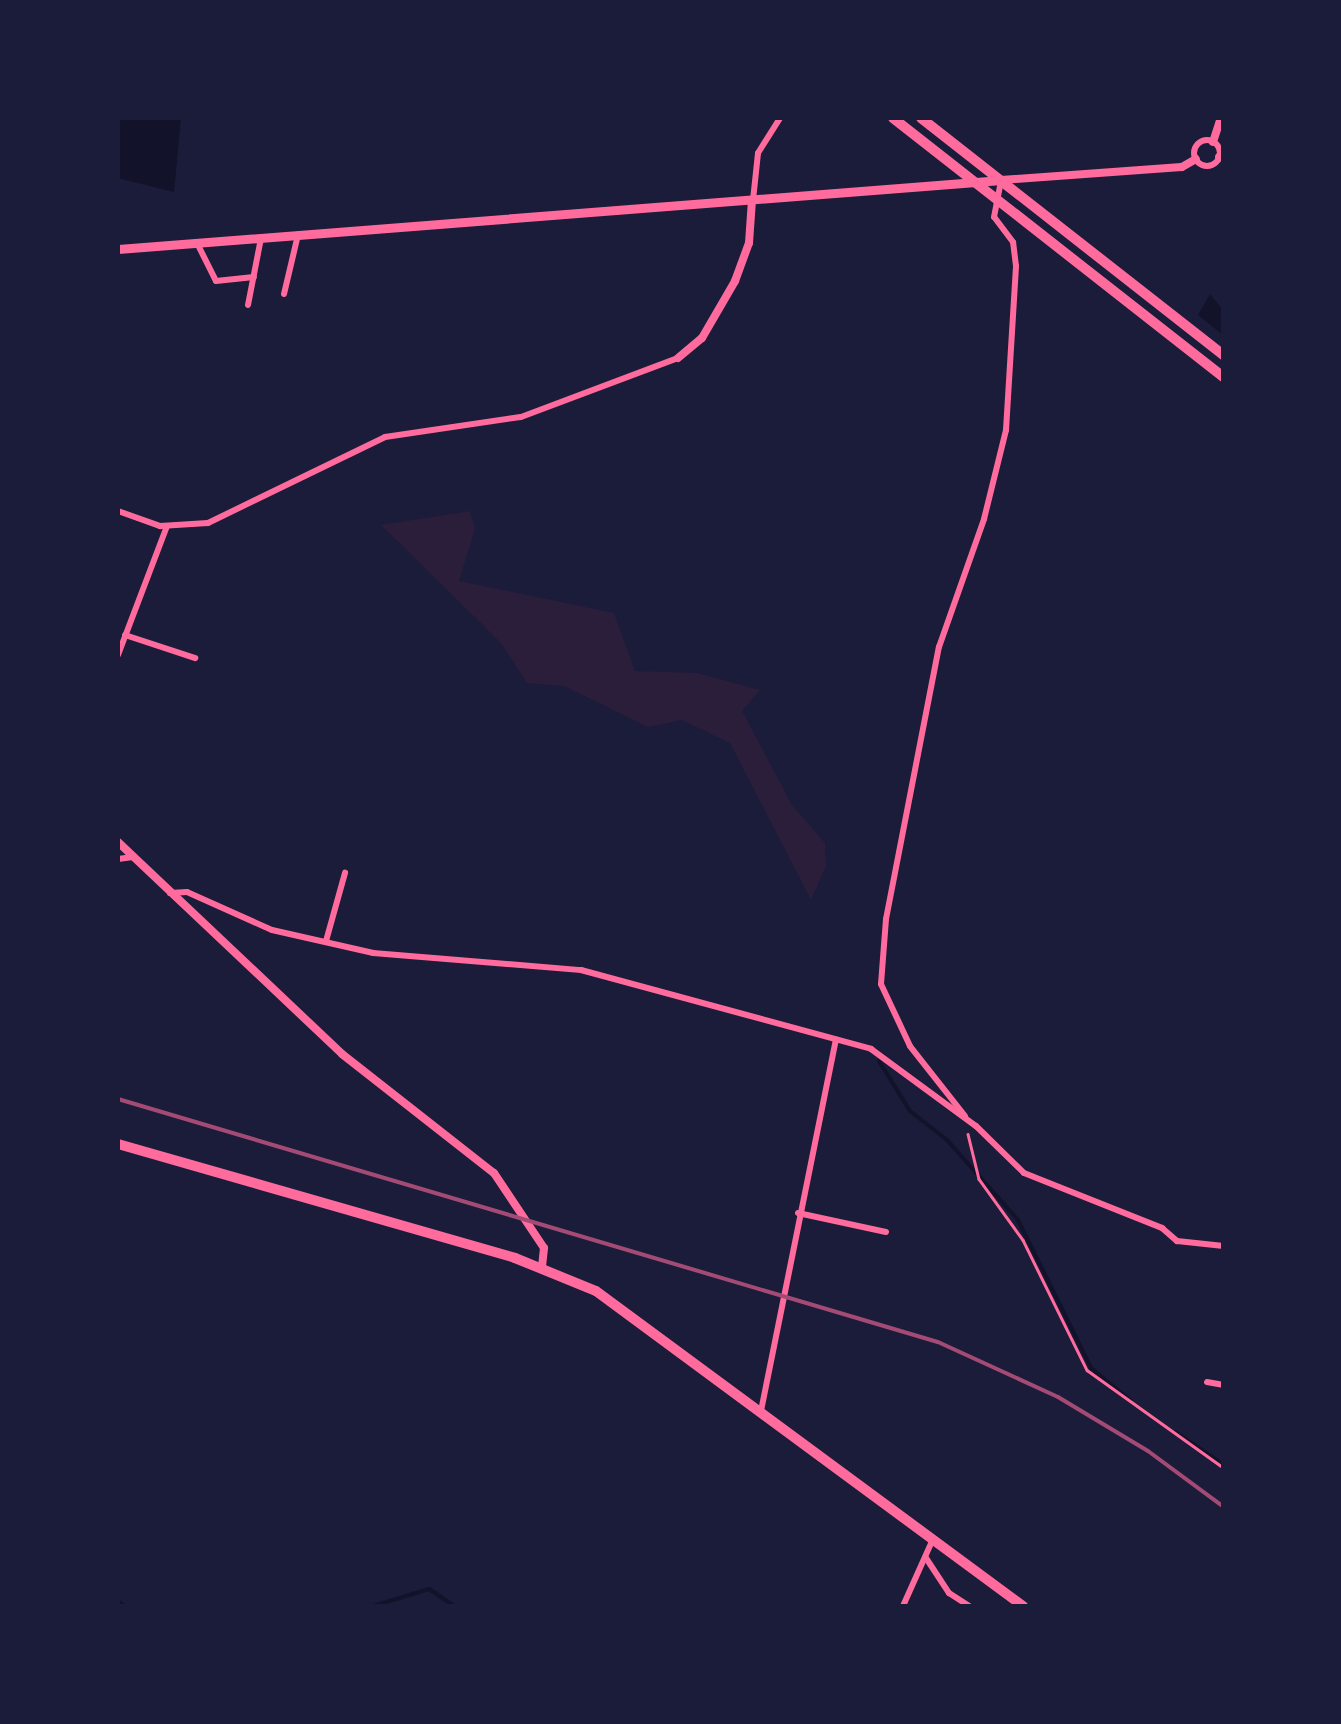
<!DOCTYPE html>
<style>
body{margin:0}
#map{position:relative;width:1341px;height:1724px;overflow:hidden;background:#1b1b3a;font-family:"IBM Plex Sans",sans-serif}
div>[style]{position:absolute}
.green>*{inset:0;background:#2a1e3b}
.water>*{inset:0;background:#12122b}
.stream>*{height:4px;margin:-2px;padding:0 2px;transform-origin:2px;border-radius:2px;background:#12122b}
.path>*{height:2.5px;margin:-1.25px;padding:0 1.25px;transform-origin:1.25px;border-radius:1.25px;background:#ff6b9d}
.minor>*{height:6px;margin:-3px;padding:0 3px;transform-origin:3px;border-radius:3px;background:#ff6b9d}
.minor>.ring{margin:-3px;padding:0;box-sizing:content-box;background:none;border:6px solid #ff6b9d;border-radius:50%}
.tertiary>*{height:8px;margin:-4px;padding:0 4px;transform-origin:4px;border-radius:4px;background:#ff6b9d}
.secondary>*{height:9px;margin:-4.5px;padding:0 4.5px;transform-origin:4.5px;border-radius:4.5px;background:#ff6b9d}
.trunk>*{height:10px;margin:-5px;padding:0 5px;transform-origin:5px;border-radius:5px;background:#ff6b9d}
.rail>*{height:4px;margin:-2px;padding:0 2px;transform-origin:2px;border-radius:2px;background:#a44b75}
span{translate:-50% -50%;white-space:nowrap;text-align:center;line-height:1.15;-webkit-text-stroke:9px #1b1b3a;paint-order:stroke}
.frame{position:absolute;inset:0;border:120px solid #1b1b3a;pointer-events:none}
</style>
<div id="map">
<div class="green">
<div style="clip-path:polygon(470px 511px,475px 529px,459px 581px,614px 613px,635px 671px,697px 673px,760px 690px,742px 711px,792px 805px,825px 843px,826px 866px,811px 900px,730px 743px,682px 720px,648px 727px,564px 686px,527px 683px,501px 643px,381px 525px)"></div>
</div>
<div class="water">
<div style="clip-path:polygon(118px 118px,181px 118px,174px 192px,118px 178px)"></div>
<div style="clip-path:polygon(1210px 294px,1223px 310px,1223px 335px,1198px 315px)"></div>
</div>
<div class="stream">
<div style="left:879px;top:1061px;width:59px;rotate:58.2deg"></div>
<div style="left:910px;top:1111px;width:47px;rotate:38.1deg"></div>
<div style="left:947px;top:1140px;width:107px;rotate:48.4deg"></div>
<div style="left:1018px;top:1220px;width:165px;rotate:63.7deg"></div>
<div style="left:1091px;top:1368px;width:52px;rotate:39.5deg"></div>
<div style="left:1175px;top:1432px;width:59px;rotate:34deg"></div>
<div style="left:118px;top:1601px;width:8px;rotate:40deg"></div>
<div style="left:373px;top:1606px;width:59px;rotate:-16.9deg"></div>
<div style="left:429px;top:1589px;width:30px;rotate:34deg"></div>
</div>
<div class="path">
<div style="left:968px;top:1134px;width:46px;rotate:76.3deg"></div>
<div style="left:979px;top:1179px;width:75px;rotate:54.2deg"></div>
<div style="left:1023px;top:1240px;width:145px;rotate:63.8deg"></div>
<div style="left:1087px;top:1370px;width:168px;rotate:35.6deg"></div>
</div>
<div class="minor">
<div class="ring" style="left:1194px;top:140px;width:20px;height:20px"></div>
<div style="left:753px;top:200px;width:47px;rotate:-83.9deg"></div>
<div style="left:758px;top:153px;width:41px;rotate:-57.8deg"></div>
<div style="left:197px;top:243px;width:42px;rotate:63.4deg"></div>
<div style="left:216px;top:281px;width:38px;rotate:-6deg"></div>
<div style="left:284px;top:294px;width:61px;rotate:-76.7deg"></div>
<div style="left:248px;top:305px;width:68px;rotate:-79deg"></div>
<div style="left:118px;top:511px;width:45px;rotate:19.7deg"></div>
<div style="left:160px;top:526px;width:48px;rotate:-3.6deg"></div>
<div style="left:208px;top:523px;width:197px;rotate:-25.9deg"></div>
<div style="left:385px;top:437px;width:137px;rotate:-8.4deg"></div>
<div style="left:521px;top:417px;width:168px;rotate:-20.6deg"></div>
<div style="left:125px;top:635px;width:74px;rotate:18.2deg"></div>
<div style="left:118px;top:655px;width:138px;rotate:-69.2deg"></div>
<div style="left:118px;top:859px;width:15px;rotate:-8deg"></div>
<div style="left:170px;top:893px;width:17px;rotate:-3deg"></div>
<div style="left:187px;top:892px;width:93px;rotate:24.1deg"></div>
<div style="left:272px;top:930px;width:104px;rotate:12.8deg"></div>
<div style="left:373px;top:953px;width:209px;rotate:4.7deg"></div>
<div style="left:581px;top:970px;width:301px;rotate:15.2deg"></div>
<div style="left:871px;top:1049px;width:130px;rotate:36.3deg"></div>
<div style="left:976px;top:1126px;width:67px;rotate:44.4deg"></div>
<div style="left:1024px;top:1173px;width:149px;rotate:21.7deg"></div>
<div style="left:1162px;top:1228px;width:20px;rotate:41deg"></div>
<div style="left:1177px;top:1241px;width:47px;rotate:6.1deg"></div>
<div style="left:326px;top:941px;width:71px;rotate:-74.4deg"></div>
<div style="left:965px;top:1116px;width:89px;rotate:-128.2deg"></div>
<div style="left:910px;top:1046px;width:68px;rotate:-115.1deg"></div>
<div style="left:881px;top:984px;width:65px;rotate:-85.6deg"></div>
<div style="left:886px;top:919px;width:277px;rotate:-79deg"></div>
<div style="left:939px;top:647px;width:136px;rotate:-70.6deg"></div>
<div style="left:984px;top:519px;width:92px;rotate:-76.1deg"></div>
<div style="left:1006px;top:430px;width:164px;rotate:-86.5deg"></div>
<div style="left:1016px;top:266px;width:24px;rotate:-97deg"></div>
<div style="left:1013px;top:242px;width:31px;rotate:-127deg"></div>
<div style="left:994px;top:217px;width:38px;rotate:-79deg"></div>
<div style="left:798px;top:1213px;width:90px;rotate:12.2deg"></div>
<div style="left:1207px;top:1382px;width:17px;rotate:10deg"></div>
<div style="left:761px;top:1411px;width:379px;rotate:-78.6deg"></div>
<div style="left:926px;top:1558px;width:42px;rotate:56.7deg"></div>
<div style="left:949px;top:1593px;width:24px;rotate:33deg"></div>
<div style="left:903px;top:1606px;width:73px;rotate:-65.9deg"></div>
</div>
<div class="tertiary">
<div style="left:1213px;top:142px;width:25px;rotate:-72deg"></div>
<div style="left:1219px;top:157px;width:5px;rotate:11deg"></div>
<div style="left:1001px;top:180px;width:181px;rotate:-4.1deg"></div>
<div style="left:1182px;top:167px;width:16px;rotate:-30deg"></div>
<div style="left:678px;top:358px;width:31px;rotate:-40deg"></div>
<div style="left:702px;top:338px;width:66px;rotate:-59.9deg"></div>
<div style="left:735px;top:281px;width:40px;rotate:-69.8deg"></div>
<div style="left:749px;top:243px;width:43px;rotate:-86deg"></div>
<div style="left:118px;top:842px;width:308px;rotate:43.4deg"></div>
<div style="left:342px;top:1054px;width:193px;rotate:38.1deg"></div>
<div style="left:494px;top:1173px;width:90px;rotate:56.3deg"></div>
<div style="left:544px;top:1248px;width:19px;rotate:96deg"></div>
</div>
<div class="secondary">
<div style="left:118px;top:249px;width:886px;rotate:-4.47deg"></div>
</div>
<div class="trunk">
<div style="left:893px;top:118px;width:421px;rotate:38.1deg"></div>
<div style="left:921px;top:118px;width:385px;rotate:38.1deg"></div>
<div style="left:118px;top:1144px;width:413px;rotate:16deg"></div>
<div style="left:515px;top:1258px;width:87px;rotate:22.2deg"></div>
<div style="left:596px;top:1291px;width:531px;rotate:36.42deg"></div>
</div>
<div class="rail">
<div style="left:118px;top:1099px;width:855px;rotate:16.51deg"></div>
<div style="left:938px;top:1342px;width:132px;rotate:24.6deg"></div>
<div style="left:1058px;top:1397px;width:105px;rotate:31deg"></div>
<div style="left:1148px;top:1451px;width:94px;rotate:36.4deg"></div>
</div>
<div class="frame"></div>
</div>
